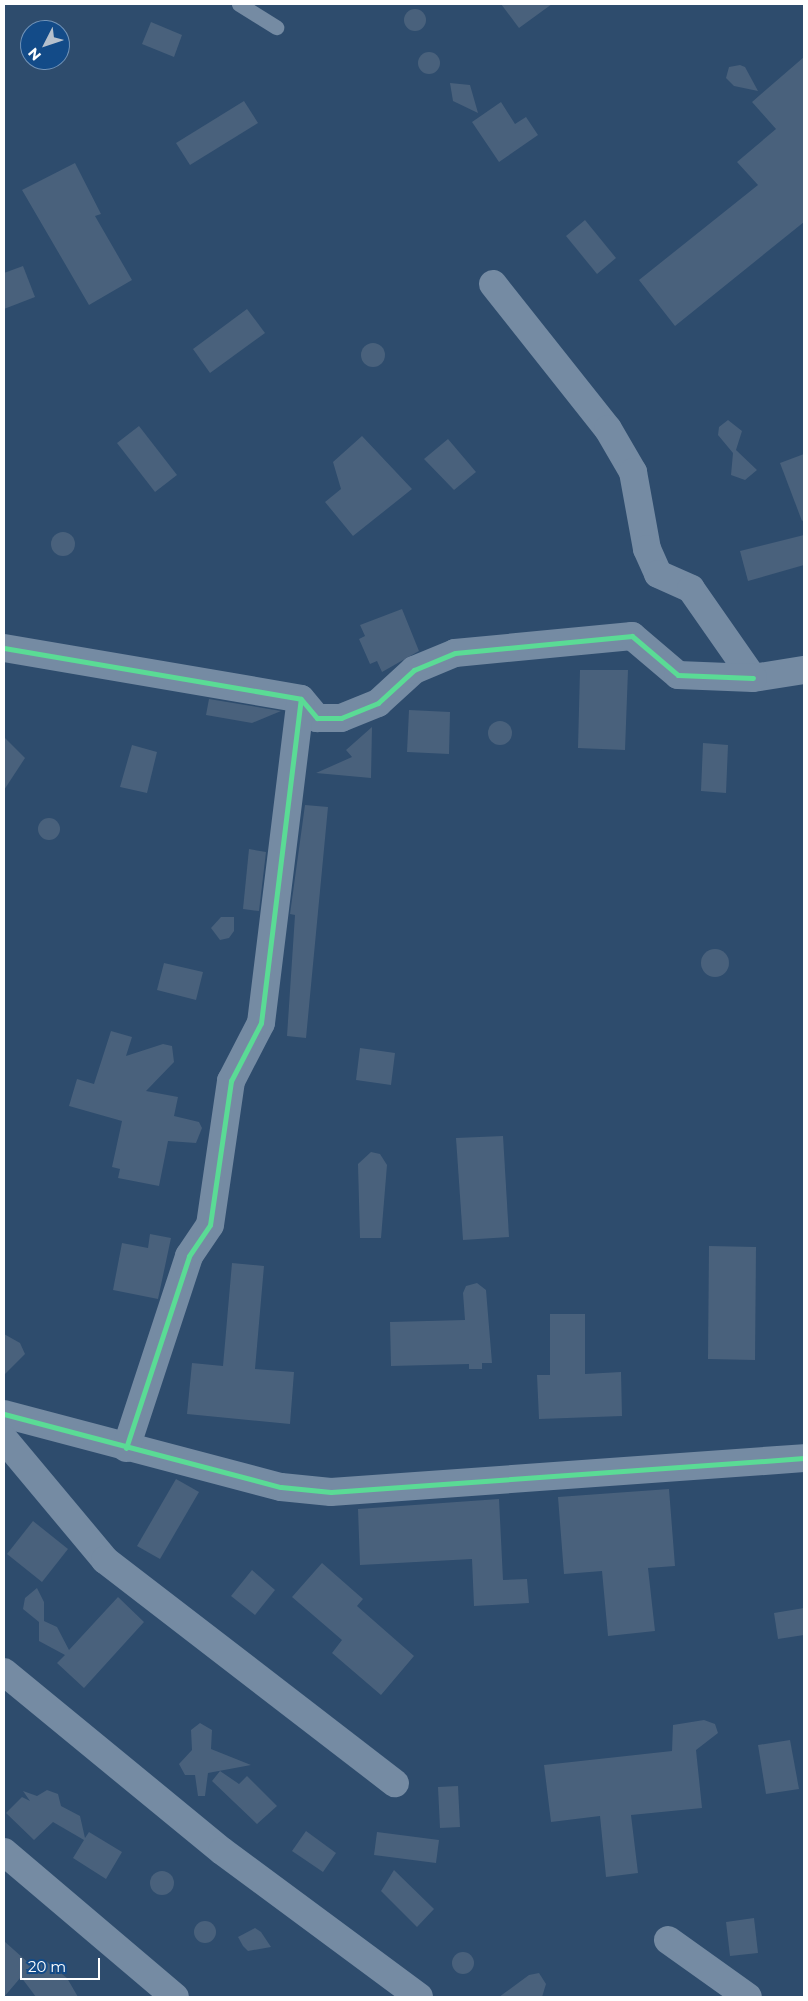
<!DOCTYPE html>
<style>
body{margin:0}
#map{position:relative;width:808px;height:2001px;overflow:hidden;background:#2e4c6d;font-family:Montserrat,sans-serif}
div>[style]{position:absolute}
.building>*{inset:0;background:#49617c}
.round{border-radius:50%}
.service>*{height:15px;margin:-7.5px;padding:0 7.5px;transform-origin:7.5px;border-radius:7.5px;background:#758ba3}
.minor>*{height:28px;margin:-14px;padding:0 14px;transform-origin:14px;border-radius:14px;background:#758ba3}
.cycleway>*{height:5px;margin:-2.5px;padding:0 2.5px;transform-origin:2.5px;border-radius:2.5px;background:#5adb95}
span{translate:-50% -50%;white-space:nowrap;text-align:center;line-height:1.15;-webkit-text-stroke:4px #134b88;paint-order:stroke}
.frame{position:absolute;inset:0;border:5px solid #fff;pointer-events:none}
.north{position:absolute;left:20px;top:20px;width:50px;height:50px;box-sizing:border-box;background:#134b88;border:1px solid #7193b8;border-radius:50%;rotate:229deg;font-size:14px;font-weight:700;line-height:20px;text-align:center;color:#fff}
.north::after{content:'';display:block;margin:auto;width:18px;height:22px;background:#b6c0cc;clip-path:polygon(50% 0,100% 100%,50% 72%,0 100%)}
.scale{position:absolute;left:20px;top:1958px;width:80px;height:22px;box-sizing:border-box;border:2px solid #fff;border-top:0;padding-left:6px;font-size:15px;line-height:18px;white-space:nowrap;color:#fff;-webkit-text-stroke:4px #134b88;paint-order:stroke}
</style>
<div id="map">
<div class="building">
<div style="clip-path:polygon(501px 4px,552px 4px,519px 28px)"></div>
<div class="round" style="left:404px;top:9px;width:22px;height:22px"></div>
<div style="clip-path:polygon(151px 22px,182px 35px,174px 57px,142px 44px)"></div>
<div class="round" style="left:418px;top:52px;width:22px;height:22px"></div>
<div style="clip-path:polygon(804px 57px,804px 222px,675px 326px,639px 280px,758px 185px,737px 162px,776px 129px,752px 102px)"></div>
<div style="clip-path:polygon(740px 65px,745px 67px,758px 91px,734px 86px,726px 78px,729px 67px)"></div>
<div style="clip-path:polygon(450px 83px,470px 85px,478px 113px,453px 101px)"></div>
<div style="clip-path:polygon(244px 101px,258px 123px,190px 165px,176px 143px)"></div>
<div style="clip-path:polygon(501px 102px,515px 124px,526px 117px,538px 135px,499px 162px,472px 122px)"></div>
<div style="clip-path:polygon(75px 163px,101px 214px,95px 216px,132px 280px,89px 305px,22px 190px)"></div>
<div style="clip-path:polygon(585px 220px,616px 258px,597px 274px,566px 236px)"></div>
<div style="clip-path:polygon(23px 266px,35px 297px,4px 309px,4px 273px)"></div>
<div style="clip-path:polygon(247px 309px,265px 333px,210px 373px,193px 349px)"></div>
<div class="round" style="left:361px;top:343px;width:24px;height:24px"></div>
<div style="clip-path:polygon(728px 420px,742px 431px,736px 450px,757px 470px,745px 480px,731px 475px,733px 453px,718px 435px,719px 427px)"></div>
<div style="clip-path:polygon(139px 426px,177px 475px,155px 492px,117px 443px)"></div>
<div style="clip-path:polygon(362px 436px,412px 489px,353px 536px,325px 502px,341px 489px,333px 462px)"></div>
<div style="clip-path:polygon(448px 439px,476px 472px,454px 490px,424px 459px)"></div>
<div style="clip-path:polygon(804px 454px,804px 520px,802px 521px,780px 463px)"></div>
<div class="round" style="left:51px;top:532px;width:24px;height:24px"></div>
<div style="clip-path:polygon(804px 535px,804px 565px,748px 581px,740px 551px)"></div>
<div style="clip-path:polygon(402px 609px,419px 651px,382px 672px,377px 661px,370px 664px,359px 639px,365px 636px,360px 625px)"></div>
<div style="clip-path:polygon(580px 670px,628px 670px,625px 750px,578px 748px)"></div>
<div style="clip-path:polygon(209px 699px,281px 711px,252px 723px,206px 715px)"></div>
<div style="clip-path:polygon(409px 710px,450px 712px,449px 754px,407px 752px)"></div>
<div class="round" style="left:488px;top:721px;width:24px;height:24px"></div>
<div style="clip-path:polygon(372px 727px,371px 778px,316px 773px,352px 757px,346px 750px)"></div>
<div style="clip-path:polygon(4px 737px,25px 758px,4px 790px)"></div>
<div style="clip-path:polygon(703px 743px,728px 745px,726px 793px,701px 791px)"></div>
<div style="clip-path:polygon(132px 745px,157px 752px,147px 793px,120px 787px)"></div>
<div style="clip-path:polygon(305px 805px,328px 807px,306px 1038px,287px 1036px,295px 915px,290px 914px)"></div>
<div class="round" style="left:38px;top:818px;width:22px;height:22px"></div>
<div style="clip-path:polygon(249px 849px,266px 852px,259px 911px,243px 909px)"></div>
<div style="clip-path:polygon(221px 917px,234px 917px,234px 931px,229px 938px,220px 940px,211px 928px)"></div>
<div class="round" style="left:701px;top:949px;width:28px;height:28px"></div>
<div style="clip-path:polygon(164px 963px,203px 972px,196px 1000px,157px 990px)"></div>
<div style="clip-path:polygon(111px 1031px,132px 1037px,126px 1056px,163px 1044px,172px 1046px,174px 1062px,146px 1091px,178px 1097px,174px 1116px,199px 1122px,202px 1128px,196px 1143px,168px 1141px,159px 1186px,118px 1178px,120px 1169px,112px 1167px,122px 1121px,69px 1106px,77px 1079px,94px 1084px)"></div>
<div style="clip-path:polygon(360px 1048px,395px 1053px,391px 1085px,356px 1080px)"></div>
<div style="clip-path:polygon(503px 1136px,509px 1237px,463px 1240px,456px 1138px)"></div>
<div style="clip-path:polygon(371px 1152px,380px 1154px,387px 1165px,381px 1238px,360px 1238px,358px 1164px)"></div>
<div style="clip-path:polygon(150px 1234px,171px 1238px,158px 1299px,113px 1290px,122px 1243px,148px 1248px)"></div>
<div style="clip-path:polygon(709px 1246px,756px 1247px,755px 1360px,708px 1359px)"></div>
<div style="clip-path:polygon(232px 1263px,264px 1266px,255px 1369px,294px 1372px,290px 1424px,187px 1414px,192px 1363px,223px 1366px)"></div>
<div style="clip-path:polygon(477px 1283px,486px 1290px,492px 1363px,482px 1363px,482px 1369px,469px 1369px,469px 1364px,391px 1366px,390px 1322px,465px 1320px,463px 1293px,466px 1286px)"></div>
<div style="clip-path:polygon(550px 1314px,585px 1314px,585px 1374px,621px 1372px,622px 1416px,539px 1419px,537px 1375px,550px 1375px)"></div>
<div style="clip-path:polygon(4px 1334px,20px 1343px,25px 1354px,4px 1375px)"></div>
<div style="clip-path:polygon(176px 1479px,199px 1492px,160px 1559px,137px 1546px)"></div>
<div style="clip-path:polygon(669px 1489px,675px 1566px,648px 1568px,655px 1631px,608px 1636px,602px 1571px,564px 1574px,558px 1497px)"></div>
<div style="clip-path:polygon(499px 1499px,503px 1580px,527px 1579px,529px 1603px,474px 1606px,472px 1559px,360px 1565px,358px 1509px)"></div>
<div style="clip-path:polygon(33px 1521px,68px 1549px,42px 1582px,7px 1554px)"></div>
<div style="clip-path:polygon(322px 1563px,363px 1599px,357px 1606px,414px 1656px,381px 1695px,332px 1653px,342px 1640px,292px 1597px)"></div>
<div style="clip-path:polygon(252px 1570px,275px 1590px,255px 1615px,231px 1596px)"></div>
<div style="clip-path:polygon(37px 1588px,44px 1602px,44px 1621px,57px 1627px,69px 1650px,118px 1597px,144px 1622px,84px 1688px,57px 1663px,65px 1655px,39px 1641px,39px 1622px,23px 1609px,25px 1598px)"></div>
<div style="clip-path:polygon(804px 1608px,804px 1635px,778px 1639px,774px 1613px)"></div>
<div style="clip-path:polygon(704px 1720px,715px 1724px,718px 1733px,696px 1750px,702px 1808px,631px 1815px,638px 1873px,606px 1877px,600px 1816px,551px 1822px,544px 1765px,672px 1751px,673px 1725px)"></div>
<div style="clip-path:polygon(200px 1723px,212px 1730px,211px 1749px,251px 1765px,208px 1773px,205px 1796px,198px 1796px,195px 1775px,185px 1775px,179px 1764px,192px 1750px,191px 1730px)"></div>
<div style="clip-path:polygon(790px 1740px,799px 1789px,766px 1794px,758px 1745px)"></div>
<div style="clip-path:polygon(220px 1771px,239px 1784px,247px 1776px,277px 1806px,257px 1824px,212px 1781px)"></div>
<div style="clip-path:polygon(458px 1786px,460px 1827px,440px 1828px,438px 1787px)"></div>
<div style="clip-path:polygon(47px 1790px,58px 1794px,61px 1806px,80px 1816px,85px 1838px,89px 1832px,122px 1852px,106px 1879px,73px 1858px,84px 1840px,53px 1822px,34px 1840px,6px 1813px,22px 1797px,30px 1801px,23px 1791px,37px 1796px)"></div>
<div style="clip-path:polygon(306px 1831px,336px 1853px,323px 1872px,292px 1851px)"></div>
<div style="clip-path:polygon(377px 1832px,439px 1840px,436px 1863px,374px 1855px)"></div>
<div style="clip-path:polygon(394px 1870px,434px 1909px,417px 1927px,381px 1891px)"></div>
<div class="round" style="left:150px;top:1871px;width:24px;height:24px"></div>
<div style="clip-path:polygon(754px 1918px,758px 1953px,730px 1956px,726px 1922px)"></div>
<div class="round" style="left:194px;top:1921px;width:22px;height:22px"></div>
<div style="clip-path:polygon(255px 1928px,261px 1932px,271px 1947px,248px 1951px,243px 1946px,238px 1937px)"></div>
<div style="clip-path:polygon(4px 1941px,32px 1966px,47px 1962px,67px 1978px,78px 1997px,36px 1997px,21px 1977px,4px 1997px)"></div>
<div class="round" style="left:452px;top:1952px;width:22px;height:22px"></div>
<div style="clip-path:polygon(539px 1973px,546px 1984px,542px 1997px,499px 1997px,529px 1975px)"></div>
</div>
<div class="service">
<div style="left:239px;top:4px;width:44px;rotate:31.9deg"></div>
</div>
<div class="minor">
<div style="left:493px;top:284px;width:185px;rotate:51.6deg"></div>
<div style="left:608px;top:429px;width:50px;rotate:59.8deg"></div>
<div style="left:633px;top:472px;width:78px;rotate:79.7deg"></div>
<div style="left:647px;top:549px;width:27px;rotate:66deg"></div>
<div style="left:658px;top:574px;width:36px;rotate:24deg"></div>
<div style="left:691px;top:589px;width:108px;rotate:55.1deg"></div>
<div style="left:753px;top:678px;width:52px;rotate:-8.9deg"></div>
<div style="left:4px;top:648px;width:301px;rotate:9.7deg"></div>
<div style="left:301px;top:699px;width:25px;rotate:50deg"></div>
<div style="left:317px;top:718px;width:24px"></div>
<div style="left:341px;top:718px;width:40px;rotate:-22deg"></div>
<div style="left:378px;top:703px;width:49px;rotate:-42.5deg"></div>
<div style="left:414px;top:670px;width:44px;rotate:-22.5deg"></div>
<div style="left:455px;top:653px;width:178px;rotate:-5.5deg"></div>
<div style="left:632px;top:636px;width:60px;rotate:40.3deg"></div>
<div style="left:678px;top:675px;width:75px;rotate:2.3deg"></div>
<div style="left:4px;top:1414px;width:286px;rotate:14.8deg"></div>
<div style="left:281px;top:1487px;width:50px;rotate:5.7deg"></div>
<div style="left:331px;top:1492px;width:474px;rotate:-4.1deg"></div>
<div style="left:4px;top:1439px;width:158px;rotate:50.1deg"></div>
<div style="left:105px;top:1560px;width:366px;rotate:37.6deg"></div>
<div style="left:126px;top:1448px;width:202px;rotate:-71.8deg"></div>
<div style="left:189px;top:1256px;width:37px;rotate:-56deg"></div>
<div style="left:210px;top:1225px;width:146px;rotate:-81.7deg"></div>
<div style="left:231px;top:1081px;width:65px;rotate:-62.7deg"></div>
<div style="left:261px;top:1023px;width:326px;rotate:-83deg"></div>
<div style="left:4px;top:1672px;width:282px;rotate:39.4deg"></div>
<div style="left:222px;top:1851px;width:245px;rotate:36.5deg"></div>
<div style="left:4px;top:1852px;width:224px;rotate:40.3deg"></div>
<div style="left:668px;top:1940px;width:98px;rotate:35.5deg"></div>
</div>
<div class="cycleway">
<div style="left:4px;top:648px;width:301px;rotate:9.7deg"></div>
<div style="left:301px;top:699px;width:25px;rotate:50deg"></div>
<div style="left:317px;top:718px;width:24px"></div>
<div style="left:341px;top:718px;width:40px;rotate:-22deg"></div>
<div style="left:378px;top:703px;width:49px;rotate:-42.5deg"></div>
<div style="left:414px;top:670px;width:44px;rotate:-22.5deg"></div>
<div style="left:455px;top:653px;width:178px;rotate:-5.5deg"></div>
<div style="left:632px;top:636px;width:60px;rotate:40.3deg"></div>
<div style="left:678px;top:675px;width:75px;rotate:2.3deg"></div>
<div style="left:4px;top:1414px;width:286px;rotate:14.8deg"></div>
<div style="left:281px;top:1487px;width:50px;rotate:5.7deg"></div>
<div style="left:331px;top:1492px;width:474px;rotate:-4.1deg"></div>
<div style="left:126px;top:1448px;width:202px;rotate:-71.8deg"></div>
<div style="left:189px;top:1256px;width:37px;rotate:-56deg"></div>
<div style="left:210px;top:1225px;width:146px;rotate:-81.7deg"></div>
<div style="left:231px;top:1081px;width:65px;rotate:-62.7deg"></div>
<div style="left:261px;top:1023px;width:326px;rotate:-83deg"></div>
</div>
<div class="frame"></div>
<div class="north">N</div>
<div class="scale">20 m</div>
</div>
